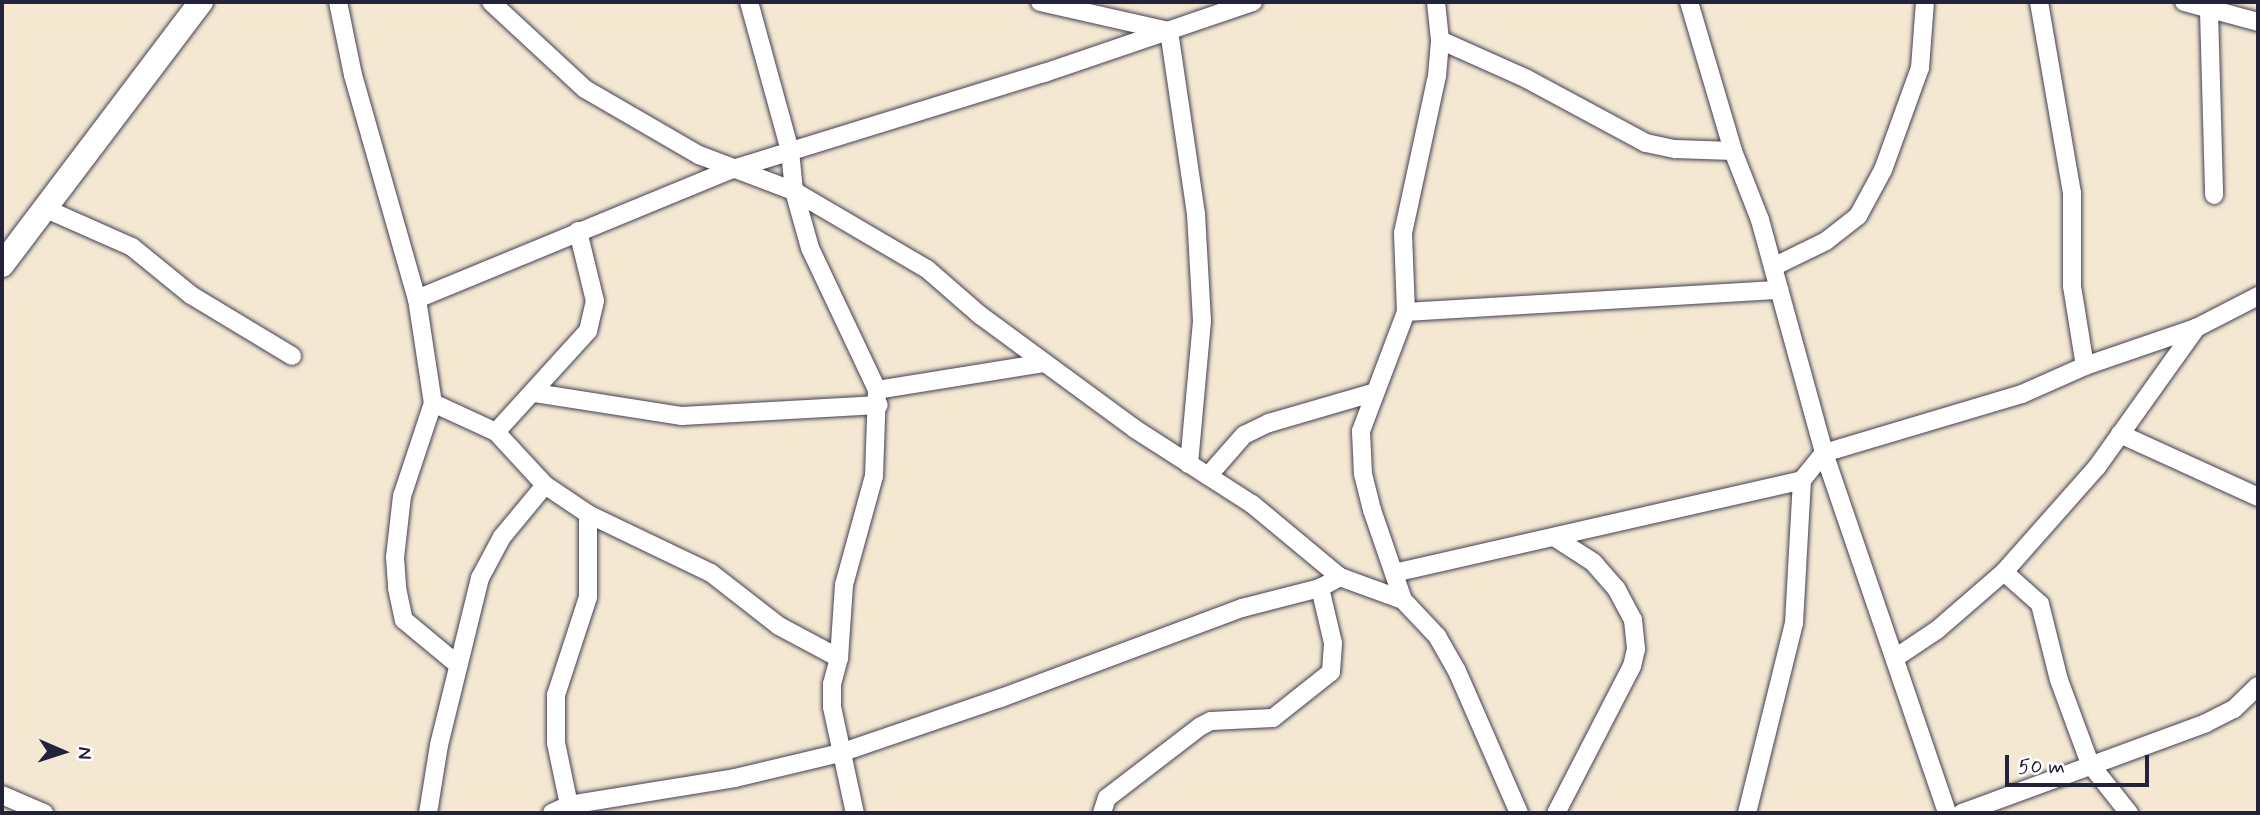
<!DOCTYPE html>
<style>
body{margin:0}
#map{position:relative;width:2260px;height:815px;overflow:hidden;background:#f5e8d3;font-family:Mynerve,sans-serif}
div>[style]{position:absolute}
.roads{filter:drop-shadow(0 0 2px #424052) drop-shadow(0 0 2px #424052)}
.street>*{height:18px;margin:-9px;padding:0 9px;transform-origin:9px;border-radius:9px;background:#fff}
.secondary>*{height:24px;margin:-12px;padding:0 12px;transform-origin:12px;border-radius:12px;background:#fff}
span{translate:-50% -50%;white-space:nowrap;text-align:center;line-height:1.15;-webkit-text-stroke:5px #fff;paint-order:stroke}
.frame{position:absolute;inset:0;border:4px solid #22223b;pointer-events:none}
.north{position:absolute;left:28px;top:717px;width:70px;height:70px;-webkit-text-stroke:5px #fff;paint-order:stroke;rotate:93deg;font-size:19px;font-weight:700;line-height:28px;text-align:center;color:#22223b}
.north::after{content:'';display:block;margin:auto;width:24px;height:32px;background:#22223b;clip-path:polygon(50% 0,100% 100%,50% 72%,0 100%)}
.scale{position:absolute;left:2005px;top:755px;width:144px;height:32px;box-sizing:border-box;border:4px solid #22223b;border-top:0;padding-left:9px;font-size:21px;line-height:24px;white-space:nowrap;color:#22223b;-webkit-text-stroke:5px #fff;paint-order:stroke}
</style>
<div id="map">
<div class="roads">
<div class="street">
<div style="left:338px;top:2px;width:75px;rotate:78.4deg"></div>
<div style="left:353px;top:75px;width:233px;rotate:74.1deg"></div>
<div style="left:417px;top:299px;width:105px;rotate:81.3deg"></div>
<div style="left:433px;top:403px;width:98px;rotate:108.4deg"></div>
<div style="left:402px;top:496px;width:61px;rotate:96.5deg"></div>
<div style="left:395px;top:557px;width:31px;rotate:86deg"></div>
<div style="left:397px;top:588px;width:33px;rotate:78deg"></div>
<div style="left:404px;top:620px;width:69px;rotate:39.7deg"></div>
<div style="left:491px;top:2px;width:128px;rotate:42.8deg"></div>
<div style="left:585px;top:89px;width:132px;rotate:30.1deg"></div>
<div style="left:699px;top:155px;width:102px;rotate:20.8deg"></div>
<div style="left:794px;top:191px;width:154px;rotate:30.4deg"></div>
<div style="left:927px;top:269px;width:70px;rotate:41deg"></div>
<div style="left:980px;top:315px;width:192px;rotate:36.3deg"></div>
<div style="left:1135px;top:429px;width:139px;rotate:32.7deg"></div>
<div style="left:1252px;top:504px;width:114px;rotate:39.7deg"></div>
<div style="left:1340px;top:577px;width:67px;rotate:20.1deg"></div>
<div style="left:1403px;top:600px;width:50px;rotate:46.6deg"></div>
<div style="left:1437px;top:636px;width:40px;rotate:60.3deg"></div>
<div style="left:1457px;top:671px;width:155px;rotate:66.4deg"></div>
<div style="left:749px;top:2px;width:155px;rotate:74.6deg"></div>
<div style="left:790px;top:151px;width:40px;rotate:84.3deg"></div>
<div style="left:794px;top:191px;width:59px;rotate:74.3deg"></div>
<div style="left:810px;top:248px;width:157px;rotate:64.7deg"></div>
<div style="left:877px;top:390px;width:86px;rotate:92deg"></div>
<div style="left:874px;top:476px;width:113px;rotate:105.4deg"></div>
<div style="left:844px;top:585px;width:73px;rotate:93.9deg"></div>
<div style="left:839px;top:658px;width:27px;rotate:105deg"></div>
<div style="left:832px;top:684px;width:23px;rotate:90deg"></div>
<div style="left:832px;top:707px;width:108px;rotate:77.8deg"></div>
<div style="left:1040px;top:2px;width:132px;rotate:12.7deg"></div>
<div style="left:1169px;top:31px;width:185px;rotate:81.6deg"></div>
<div style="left:1196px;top:214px;width:107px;rotate:86.8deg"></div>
<div style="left:1202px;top:321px;width:144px;rotate:95.2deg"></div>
<div style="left:1689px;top:2px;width:155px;rotate:73.5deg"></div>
<div style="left:1733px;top:151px;width:74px;rotate:68.6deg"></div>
<div style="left:1760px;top:220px;width:242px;rotate:74.6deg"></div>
<div style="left:1824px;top:453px;width:380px;rotate:71.1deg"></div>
<div style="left:2039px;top:2px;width:194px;rotate:80.2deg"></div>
<div style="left:2072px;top:193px;width:93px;rotate:90deg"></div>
<div style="left:2072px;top:286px;width:81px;rotate:80.8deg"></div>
<div style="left:2184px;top:2px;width:77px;rotate:15.1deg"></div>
<div style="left:2209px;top:11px;width:184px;rotate:88.4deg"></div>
<div style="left:1440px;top:40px;width:95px;rotate:24.1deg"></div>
<div style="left:1527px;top:79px;width:135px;rotate:28.3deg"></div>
<div style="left:1646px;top:143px;width:30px;rotate:12deg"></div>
<div style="left:1675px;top:149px;width:58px;rotate:2deg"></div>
<div style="left:44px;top:208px;width:96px;rotate:23.9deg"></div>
<div style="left:132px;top:247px;width:76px;rotate:39.1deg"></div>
<div style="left:191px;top:295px;width:118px;rotate:31.1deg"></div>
<div style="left:1773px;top:267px;width:59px;rotate:-26.1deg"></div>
<div style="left:1826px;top:241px;width:41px;rotate:-38deg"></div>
<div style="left:1858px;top:216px;width:52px;rotate:-61.5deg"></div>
<div style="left:1883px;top:170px;width:109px;rotate:-70.1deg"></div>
<div style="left:1920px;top:68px;width:66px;rotate:-85.7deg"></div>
<div style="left:417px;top:299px;width:339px;rotate:-22.4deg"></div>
<div style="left:730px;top:170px;width:329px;rotate:-17.2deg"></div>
<div style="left:1044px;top:73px;width:221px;rotate:-18.8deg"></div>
<div style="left:1406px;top:312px;width:374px;rotate:-3.4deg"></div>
<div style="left:877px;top:390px;width:169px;rotate:-9.2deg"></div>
<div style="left:535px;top:393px;width:149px;rotate:8.9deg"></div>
<div style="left:682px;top:416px;width:197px;rotate:-3.2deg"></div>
<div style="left:433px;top:403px;width:69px;rotate:24.7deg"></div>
<div style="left:496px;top:432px;width:72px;rotate:47.2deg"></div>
<div style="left:545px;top:485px;width:52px;rotate:34deg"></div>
<div style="left:588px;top:514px;width:136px;rotate:25.6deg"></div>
<div style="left:711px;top:573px;width:86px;rotate:37.9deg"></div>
<div style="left:779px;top:626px;width:68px;rotate:28.1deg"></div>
<div style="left:496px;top:432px;width:137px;rotate:-47.7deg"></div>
<div style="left:588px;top:331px;width:31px;rotate:-77deg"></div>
<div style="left:595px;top:301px;width:72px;rotate:-103.7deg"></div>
<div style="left:2120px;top:434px;width:152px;rotate:24.5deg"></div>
<div style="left:1208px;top:476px;width:55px;rotate:-48.7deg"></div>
<div style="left:1244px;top:435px;width:28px;rotate:-26deg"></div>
<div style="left:1269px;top:423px;width:107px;rotate:-16.2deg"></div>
<div style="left:1554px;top:537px;width:46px;rotate:32.7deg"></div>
<div style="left:1593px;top:562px;width:35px;rotate:49deg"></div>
<div style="left:1616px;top:588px;width:36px;rotate:62deg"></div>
<div style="left:1633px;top:620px;width:29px;rotate:84deg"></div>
<div style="left:1636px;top:649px;width:17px;rotate:103deg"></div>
<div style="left:1632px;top:666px;width:165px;rotate:117.3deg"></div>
<div style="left:2004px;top:572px;width:48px;rotate:41.6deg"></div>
<div style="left:2040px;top:604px;width:78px;rotate:76deg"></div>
<div style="left:2059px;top:680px;width:90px;rotate:69.7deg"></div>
<div style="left:2090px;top:764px;width:63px;rotate:51.5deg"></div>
<div style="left:1394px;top:573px;width:418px;rotate:-12.8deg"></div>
<div style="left:1403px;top:600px;width:95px;rotate:-109deg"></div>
<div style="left:1372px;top:510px;width:37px;rotate:-104deg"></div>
<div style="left:1363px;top:474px;width:43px;rotate:-92.7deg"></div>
<div style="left:1361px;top:431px;width:127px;rotate:-69.3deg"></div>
<div style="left:1406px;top:312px;width:79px;rotate:-92.2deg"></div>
<div style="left:1403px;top:233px;width:161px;rotate:-77.8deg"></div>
<div style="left:1437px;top:76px;width:36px;rotate:-85deg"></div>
<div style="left:1440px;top:40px;width:38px;rotate:-96deg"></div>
<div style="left:1895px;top:658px;width:50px;rotate:-33.7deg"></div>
<div style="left:1937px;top:630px;width:89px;rotate:-40.9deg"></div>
<div style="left:2004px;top:572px;width:140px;rotate:-48.5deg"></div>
<div style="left:2097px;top:467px;width:171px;rotate:-54.5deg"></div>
<div style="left:2px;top:795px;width:46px;rotate:23.2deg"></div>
<div style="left:569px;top:805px;width:63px;rotate:-101.8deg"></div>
<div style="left:556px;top:743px;width:48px;rotate:-90deg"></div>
<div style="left:556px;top:695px;width:103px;rotate:-71.9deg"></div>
<div style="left:588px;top:597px;width:83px;rotate:-90deg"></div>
<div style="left:428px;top:813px;width:69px;rotate:-80.8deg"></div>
<div style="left:439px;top:745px;width:172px;rotate:-76.2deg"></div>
<div style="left:480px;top:578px;width:47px;rotate:-61.8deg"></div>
<div style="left:502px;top:537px;width:67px;rotate:-50.4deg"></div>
<div style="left:552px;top:813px;width:19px;rotate:-25deg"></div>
<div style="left:569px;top:805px;width:168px;rotate:-9.2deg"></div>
<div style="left:735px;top:778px;width:108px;rotate:-13.4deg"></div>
<div style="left:840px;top:753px;width:170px;rotate:-18.9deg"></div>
<div style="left:1001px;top:698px;width:257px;rotate:-20.5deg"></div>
<div style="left:1242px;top:608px;width:81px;rotate:-14.4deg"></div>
<div style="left:1320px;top:588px;width:23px;rotate:-29deg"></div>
<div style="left:1102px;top:813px;width:16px;rotate:-72deg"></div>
<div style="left:1107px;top:798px;width:118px;rotate:-37.5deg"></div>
<div style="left:1201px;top:726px;width:11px;rotate:-27deg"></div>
<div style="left:1211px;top:721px;width:62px;rotate:-2.8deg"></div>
<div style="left:1273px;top:718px;width:74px;rotate:-38.4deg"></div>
<div style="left:1331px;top:672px;width:29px;rotate:-86deg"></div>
<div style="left:1333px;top:643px;width:57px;rotate:-103.3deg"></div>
<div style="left:1747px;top:813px;width:196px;rotate:-76.1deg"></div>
<div style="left:1794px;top:623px;width:143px;rotate:-86.8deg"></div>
<div style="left:1802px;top:480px;width:35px;rotate:-51deg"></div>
<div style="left:1824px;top:453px;width:207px;rotate:-16.6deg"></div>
<div style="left:2022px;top:394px;width:69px;rotate:-24deg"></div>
<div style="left:2085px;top:366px;width:117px;rotate:-18.9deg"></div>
<div style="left:2196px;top:328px;width:70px;rotate:-27.3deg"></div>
<div style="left:1962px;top:813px;width:260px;rotate:-20.2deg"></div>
<div style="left:2206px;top:723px;width:31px;rotate:-27deg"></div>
<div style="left:2234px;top:709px;width:33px;rotate:-44deg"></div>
</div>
<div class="secondary">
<div style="left:2px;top:265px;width:330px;rotate:-52.9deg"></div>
</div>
</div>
<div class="frame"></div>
<div class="north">N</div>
<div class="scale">50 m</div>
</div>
